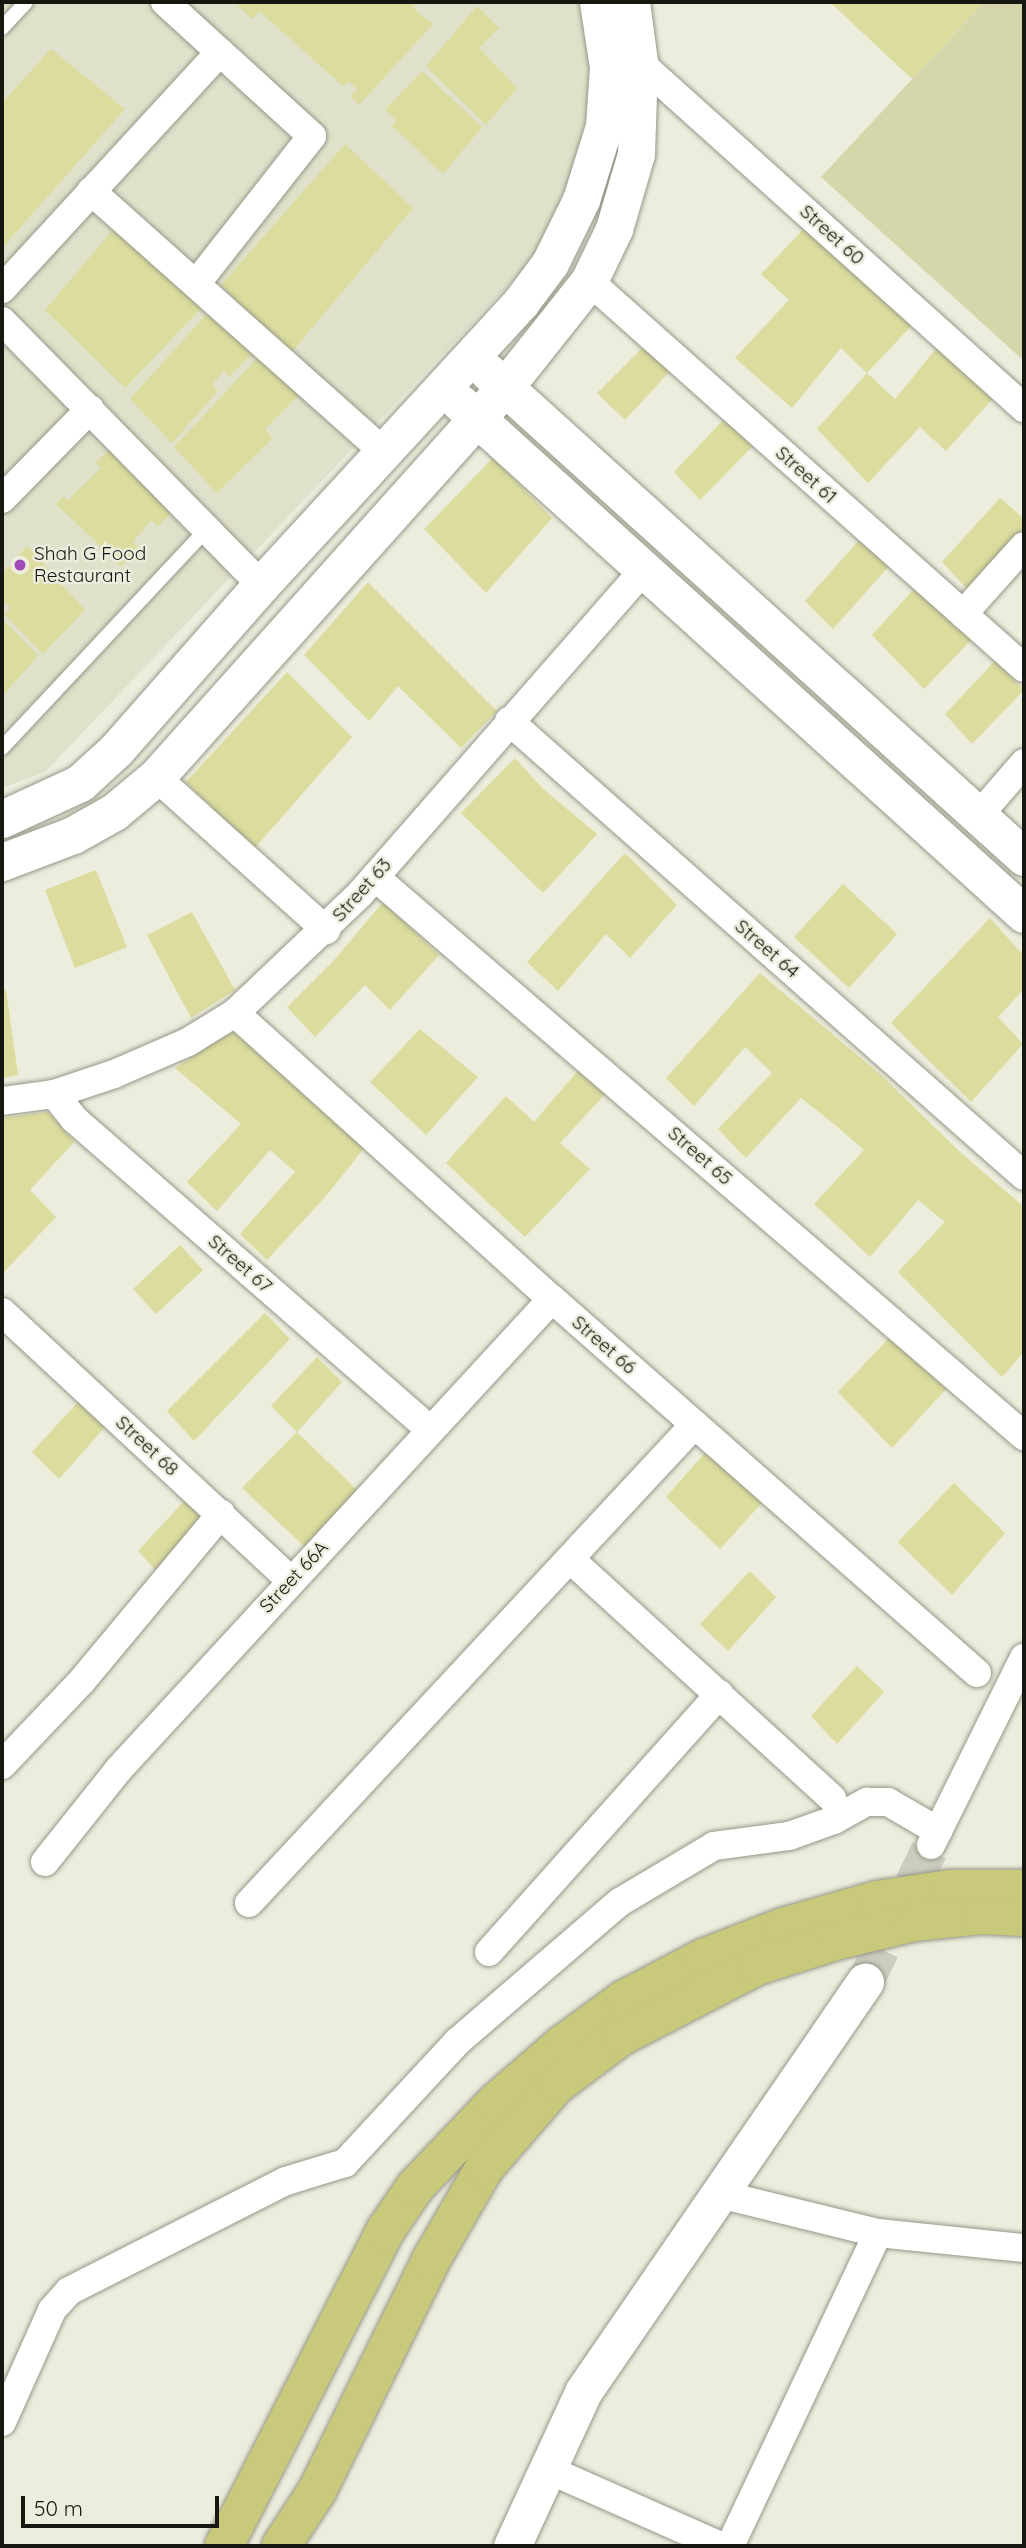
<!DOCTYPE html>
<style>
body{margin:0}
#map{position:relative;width:1026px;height:2548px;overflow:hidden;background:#eceddd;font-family:Quicksand,sans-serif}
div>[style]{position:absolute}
.built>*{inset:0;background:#e0e1ca}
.green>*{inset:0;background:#d5d6aa}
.building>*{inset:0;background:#dbdc9d}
.tertiary-tunnel>*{height:37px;margin-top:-18.5px;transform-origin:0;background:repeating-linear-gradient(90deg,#cccdbf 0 37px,transparent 0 55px)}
.roads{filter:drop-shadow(0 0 2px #969788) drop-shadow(0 0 2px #969788)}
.service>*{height:14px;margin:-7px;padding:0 7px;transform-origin:7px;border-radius:7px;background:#fff}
.minor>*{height:28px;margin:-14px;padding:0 14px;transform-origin:14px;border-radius:14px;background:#fff}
.tertiary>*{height:37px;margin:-18.5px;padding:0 18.5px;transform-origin:18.5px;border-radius:18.5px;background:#fff}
.motorway>*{height:38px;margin:-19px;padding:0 19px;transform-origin:19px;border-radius:19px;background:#c8c97b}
.dots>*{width:19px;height:19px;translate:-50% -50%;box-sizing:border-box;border:4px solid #eceddd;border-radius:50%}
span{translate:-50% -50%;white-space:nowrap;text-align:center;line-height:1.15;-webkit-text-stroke:5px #eceddd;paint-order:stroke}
.street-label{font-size:19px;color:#171712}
.poi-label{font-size:19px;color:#171712}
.left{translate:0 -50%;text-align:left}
.frame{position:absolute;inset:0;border:4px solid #171712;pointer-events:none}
.scale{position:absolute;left:21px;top:2496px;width:198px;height:32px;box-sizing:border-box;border:4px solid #171712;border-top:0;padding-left:9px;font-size:21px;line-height:24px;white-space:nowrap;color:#171712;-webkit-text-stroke:5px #eceddd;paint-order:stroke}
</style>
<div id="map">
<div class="built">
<div style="clip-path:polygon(2px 2px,578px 2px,593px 74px,580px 149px,541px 251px,45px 772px,2px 788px)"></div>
</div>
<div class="green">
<div style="clip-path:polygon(984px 2px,1024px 2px,1024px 361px,821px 177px)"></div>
</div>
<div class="building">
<div style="clip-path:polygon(234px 2px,418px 2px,412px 7px,433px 24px,359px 105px,351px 96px,357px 90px,349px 81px,343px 86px,259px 11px,252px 19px)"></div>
<div style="clip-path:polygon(830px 2px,984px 2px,912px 79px)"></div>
<div style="clip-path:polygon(477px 6px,499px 28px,479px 48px,517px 88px,486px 125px,426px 66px)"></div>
<div style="clip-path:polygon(51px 49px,125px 109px,2px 248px,2px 103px)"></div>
<div style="clip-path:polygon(422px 71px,482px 127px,443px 174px,392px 126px,396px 120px,385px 110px)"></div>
<div style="clip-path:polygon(345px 144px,413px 208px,290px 354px,221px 285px)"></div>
<div style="clip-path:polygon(808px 224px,914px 323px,867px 373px,841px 348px,792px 408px,735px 358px,789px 300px,761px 274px)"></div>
<div style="clip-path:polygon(117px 225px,206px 303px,125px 388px,45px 310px)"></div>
<div style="clip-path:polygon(213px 307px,257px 349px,229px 377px,224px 370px,212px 385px,218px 391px,172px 443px,130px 399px)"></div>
<div style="clip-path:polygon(647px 343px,673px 368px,625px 420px,597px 393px)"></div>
<div style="clip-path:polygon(940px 344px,995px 396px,946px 451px,920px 427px,868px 483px,817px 429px,867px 373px,895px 399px)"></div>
<div style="clip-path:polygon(263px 352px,302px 392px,265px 429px,272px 439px,217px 493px,174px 447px)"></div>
<div style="clip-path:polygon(727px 416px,756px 443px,700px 500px,674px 472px)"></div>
<div style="clip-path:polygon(109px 450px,176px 507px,158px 527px,152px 520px,133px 541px,138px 548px,121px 566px,56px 504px,64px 496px,67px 501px,101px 468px,96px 462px)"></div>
<div style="clip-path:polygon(493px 458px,552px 518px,486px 593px,424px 529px)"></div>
<div style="clip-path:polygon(1000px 498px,1024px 519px,1024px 529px,969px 591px,942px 562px)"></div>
<div style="clip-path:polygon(860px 539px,889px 566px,833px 629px,805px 601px)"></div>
<div style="clip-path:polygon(27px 546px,85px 610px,43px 654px,4px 614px,11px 608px,4px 602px,2px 604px,2px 574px)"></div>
<div style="clip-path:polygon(368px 582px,497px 711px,461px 748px,398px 686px,369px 721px,304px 655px)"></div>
<div style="clip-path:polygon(916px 587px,972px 639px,924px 689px,872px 635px)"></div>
<div style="clip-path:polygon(2px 619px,38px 656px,2px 696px)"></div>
<div style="clip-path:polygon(995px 661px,1024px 690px,972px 744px,945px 714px)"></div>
<div style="clip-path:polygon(287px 672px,352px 737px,254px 849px,186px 782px)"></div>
<div style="clip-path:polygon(515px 758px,542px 788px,597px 834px,543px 893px,461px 813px)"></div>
<div style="clip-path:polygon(625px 853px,677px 905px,630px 958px,606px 934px,558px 991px,527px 962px)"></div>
<div style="clip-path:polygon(96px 870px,127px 947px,75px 968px,45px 890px)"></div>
<div style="clip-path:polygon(843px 884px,897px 934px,849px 988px,794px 937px)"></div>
<div style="clip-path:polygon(383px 902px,439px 955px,390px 1010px,365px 985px,315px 1037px,287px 1007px,337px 957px)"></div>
<div style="clip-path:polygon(192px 912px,235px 990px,191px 1018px,147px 935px)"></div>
<div style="clip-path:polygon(990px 918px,1024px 956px,1024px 989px,998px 1017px,1023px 1044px,971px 1102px,891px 1023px)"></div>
<div style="clip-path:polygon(760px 973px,881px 1075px,960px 1152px,1024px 1207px,1024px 1352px,1002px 1377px,898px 1272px,945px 1222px,918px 1200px,870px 1257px,814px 1204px,864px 1150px,834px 1124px,801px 1098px,746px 1158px,718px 1129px,772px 1073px,745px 1047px,694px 1106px,666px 1078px)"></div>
<div style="clip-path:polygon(6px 990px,18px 1075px,2px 1078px,2px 991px)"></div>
<div style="clip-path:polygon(420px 1029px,478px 1077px,426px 1135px,370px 1082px)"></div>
<div style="clip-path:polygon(232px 1031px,365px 1147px,326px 1196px,267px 1260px,240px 1234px,295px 1172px,270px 1150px,217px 1211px,187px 1182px,241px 1124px,175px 1068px)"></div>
<div style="clip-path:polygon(581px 1067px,607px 1092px,560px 1143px,590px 1169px,525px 1237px,446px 1163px,506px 1096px,534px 1122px)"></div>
<div style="clip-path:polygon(48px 1112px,74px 1142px,30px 1190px,56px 1217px,2px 1274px,2px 1168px,4px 1165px,2px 1162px,2px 1118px)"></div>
<div style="clip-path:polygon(180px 1245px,203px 1270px,156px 1314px,133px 1289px)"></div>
<div style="clip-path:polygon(265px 1313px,290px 1339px,194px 1441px,167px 1411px)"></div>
<div style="clip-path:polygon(889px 1338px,946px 1389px,892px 1448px,838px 1392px)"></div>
<div style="clip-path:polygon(317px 1357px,342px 1382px,297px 1432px,271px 1406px)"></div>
<div style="clip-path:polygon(78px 1402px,105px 1427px,59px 1479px,32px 1452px)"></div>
<div style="clip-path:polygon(297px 1432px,357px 1490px,306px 1548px,242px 1488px)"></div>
<div style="clip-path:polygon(711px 1446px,769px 1495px,720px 1549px,666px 1497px)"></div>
<div style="clip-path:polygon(954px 1483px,1005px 1533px,952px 1595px,898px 1542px)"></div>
<div style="clip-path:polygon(186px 1499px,212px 1524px,164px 1579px,138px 1551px)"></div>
<div style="clip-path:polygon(750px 1571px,776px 1597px,728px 1651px,700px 1624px)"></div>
<div style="clip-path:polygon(857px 1666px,884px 1692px,837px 1744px,811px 1716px)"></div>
</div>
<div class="tertiary-tunnel">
<div style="left:865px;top:1982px;width:149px;rotate:-64.1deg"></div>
</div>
<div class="roads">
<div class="service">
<div style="left:2px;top:28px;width:35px;rotate:-47deg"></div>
<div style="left:2px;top:748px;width:301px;rotate:-46.9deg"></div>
</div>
<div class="minor">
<div style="left:165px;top:2px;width:199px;rotate:42.4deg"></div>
<div style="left:312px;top:136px;width:188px;rotate:128.1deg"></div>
<div style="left:639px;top:62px;width:518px;rotate:41.95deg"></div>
<div style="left:91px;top:191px;width:392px;rotate:41.7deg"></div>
<div style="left:589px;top:281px;width:582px;rotate:41.66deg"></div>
<div style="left:2px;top:289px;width:322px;rotate:-47.4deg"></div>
<div style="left:2px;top:321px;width:370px;rotate:45.5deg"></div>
<div style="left:2px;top:499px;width:126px;rotate:-45.6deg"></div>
<div style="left:963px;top:614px;width:91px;rotate:-48.1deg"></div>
<div style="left:509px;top:721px;width:687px;rotate:41.46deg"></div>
<div style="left:156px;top:777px;width:229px;rotate:42deg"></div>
<div style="left:979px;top:815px;width:69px;rotate:-49.1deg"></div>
<div style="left:375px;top:877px;width:857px;rotate:40.74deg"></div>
<div style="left:235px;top:1013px;width:427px;rotate:42.1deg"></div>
<div style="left:552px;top:1299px;width:566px;rotate:41.35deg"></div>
<div style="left:54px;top:1094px;width:32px;rotate:51deg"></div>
<div style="left:74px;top:1119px;width:473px;rotate:41.1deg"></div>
<div style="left:2px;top:1101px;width:52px;rotate:-7.7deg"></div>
<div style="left:54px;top:1094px;width:63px;rotate:-18.4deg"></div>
<div style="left:114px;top:1074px;width:81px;rotate:-23.4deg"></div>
<div style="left:188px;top:1042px;width:55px;rotate:-31.7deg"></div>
<div style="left:235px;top:1013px;width:173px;rotate:-43.6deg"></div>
<div style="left:360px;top:894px;width:432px;rotate:-48.8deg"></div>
<div style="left:2px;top:1312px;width:395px;rotate:42.9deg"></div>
<div style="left:570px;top:1559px;width:355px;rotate:42.4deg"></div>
<div style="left:2px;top:1765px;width:115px;rotate:-46.4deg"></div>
<div style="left:81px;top:1682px;width:219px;rotate:-50.2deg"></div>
<div style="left:931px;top:1845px;width:209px;rotate:-63.6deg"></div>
<div style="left:45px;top:1862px;width:119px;rotate:-51.5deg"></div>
<div style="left:119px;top:1769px;width:639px;rotate:-47.35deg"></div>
<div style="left:249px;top:1903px;width:654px;rotate:-47.04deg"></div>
<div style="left:489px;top:1952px;width:346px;rotate:-48.2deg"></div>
<div style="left:719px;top:2194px;width:164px;rotate:13.8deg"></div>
<div style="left:878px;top:2233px;width:147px;rotate:5.9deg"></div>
<div style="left:2px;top:2422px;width:123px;rotate:-65.9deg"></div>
<div style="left:52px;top:2310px;width:25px;rotate:-48deg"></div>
<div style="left:69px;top:2291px;width:243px;rotate:-26.9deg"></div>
<div style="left:286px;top:2181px;width:62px;rotate:-17deg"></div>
<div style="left:345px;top:2163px;width:165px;rotate:-47.2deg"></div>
<div style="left:457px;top:2042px;width:215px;rotate:-40.7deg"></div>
<div style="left:620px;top:1902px;width:109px;rotate:-30.8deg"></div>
<div style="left:714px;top:1846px;width:76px;rotate:-7.6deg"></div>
<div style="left:789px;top:1836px;width:48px;rotate:-19.6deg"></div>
<div style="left:834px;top:1820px;width:38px;rotate:-29deg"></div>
<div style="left:867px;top:1802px;width:21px"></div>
<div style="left:888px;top:1802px;width:58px;rotate:30.1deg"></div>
<div style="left:547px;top:2469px;width:190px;rotate:23.9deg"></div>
<div style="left:730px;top:2546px;width:346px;rotate:-64.7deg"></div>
</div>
<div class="tertiary">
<div style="left:488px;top:372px;width:723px;rotate:42.14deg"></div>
<div style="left:460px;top:403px;width:761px;rotate:42.18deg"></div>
<div style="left:2px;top:819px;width:86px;rotate:-24.8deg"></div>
<div style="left:80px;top:783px;width:49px;rotate:-42.5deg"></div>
<div style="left:116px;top:750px;width:220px;rotate:-48.7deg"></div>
<div style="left:261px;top:585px;width:384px;rotate:-47.4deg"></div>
<div style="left:521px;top:302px;width:49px;rotate:-53.4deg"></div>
<div style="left:550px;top:263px;width:70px;rotate:-63.8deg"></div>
<div style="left:581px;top:200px;width:77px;rotate:-72.7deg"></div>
<div style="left:604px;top:126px;width:59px;rotate:-86.1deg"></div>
<div style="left:608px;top:67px;width:66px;rotate:-98.7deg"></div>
<div style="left:2px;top:862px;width:76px;rotate:-20.8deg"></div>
<div style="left:73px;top:835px;width:47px;rotate:-29.3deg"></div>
<div style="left:114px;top:812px;width:55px;rotate:-39.8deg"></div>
<div style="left:156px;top:777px;width:523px;rotate:-48.18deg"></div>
<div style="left:505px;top:387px;width:135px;rotate:-51.6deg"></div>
<div style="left:589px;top:281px;width:58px;rotate:-64.3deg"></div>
<div style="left:614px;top:229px;width:78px;rotate:-73.7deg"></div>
<div style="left:636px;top:154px;width:92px;rotate:-88.1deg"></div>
<div style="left:639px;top:62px;width:61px;rotate:-97.6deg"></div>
<div style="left:512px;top:2546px;width:170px;rotate:-65.2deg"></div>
<div style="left:583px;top:2392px;width:498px;rotate:-55.5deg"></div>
</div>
<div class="motorway">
<div style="left:224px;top:2546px;width:354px;rotate:-62.9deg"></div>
<div style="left:385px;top:2231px;width:53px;rotate:-55.7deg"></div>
<div style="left:415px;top:2187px;width:117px;rotate:-46.4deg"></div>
<div style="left:496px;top:2102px;width:89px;rotate:-40.9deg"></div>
<div style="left:563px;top:2044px;width:77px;rotate:-36deg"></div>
<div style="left:625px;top:1999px;width:88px;rotate:-27.7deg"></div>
<div style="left:703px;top:1958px;width:86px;rotate:-21.2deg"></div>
<div style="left:783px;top:1927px;width:98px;rotate:-16deg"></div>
<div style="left:877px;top:1900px;width:75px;rotate:-8.5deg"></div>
<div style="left:951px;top:1889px;width:73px"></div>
<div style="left:281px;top:2546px;width:66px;rotate:-56.8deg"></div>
<div style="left:317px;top:2491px;width:258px;rotate:-63.7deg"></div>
<div style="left:431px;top:2260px;width:108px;rotate:-59.9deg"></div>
<div style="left:485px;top:2167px;width:108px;rotate:-49.1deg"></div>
<div style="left:556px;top:2085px;width:80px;rotate:-36.9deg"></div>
<div style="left:620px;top:2037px;width:154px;rotate:-27.4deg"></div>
<div style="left:757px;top:1966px;width:86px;rotate:-17.6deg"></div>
<div style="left:839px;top:1940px;width:77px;rotate:-13.5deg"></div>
<div style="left:914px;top:1922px;width:67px;rotate:-6deg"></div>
<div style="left:981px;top:1915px;width:43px;rotate:2.7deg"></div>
</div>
</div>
<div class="dots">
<div style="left:20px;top:565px;background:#a24bb8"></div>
</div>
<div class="street-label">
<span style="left:832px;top:235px;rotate:42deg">Street 60</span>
<span style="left:806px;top:475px;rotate:42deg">Street 61</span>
<span style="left:362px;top:890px;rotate:-48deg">Street 63</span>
<span style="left:767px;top:949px;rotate:41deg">Street 64</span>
<span style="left:700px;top:1156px;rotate:41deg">Street 65</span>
<span style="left:240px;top:1264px;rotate:41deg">Street 67</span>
<span style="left:604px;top:1345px;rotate:41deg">Street 66</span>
<span style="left:147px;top:1446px;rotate:43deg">Street 68</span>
<span style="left:294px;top:1577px;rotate:-47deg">Street 66A</span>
</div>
<div class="poi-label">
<span class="left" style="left:34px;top:565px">Shah G Food<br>Restaurant</span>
</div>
<div class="frame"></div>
<div class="scale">50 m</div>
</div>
